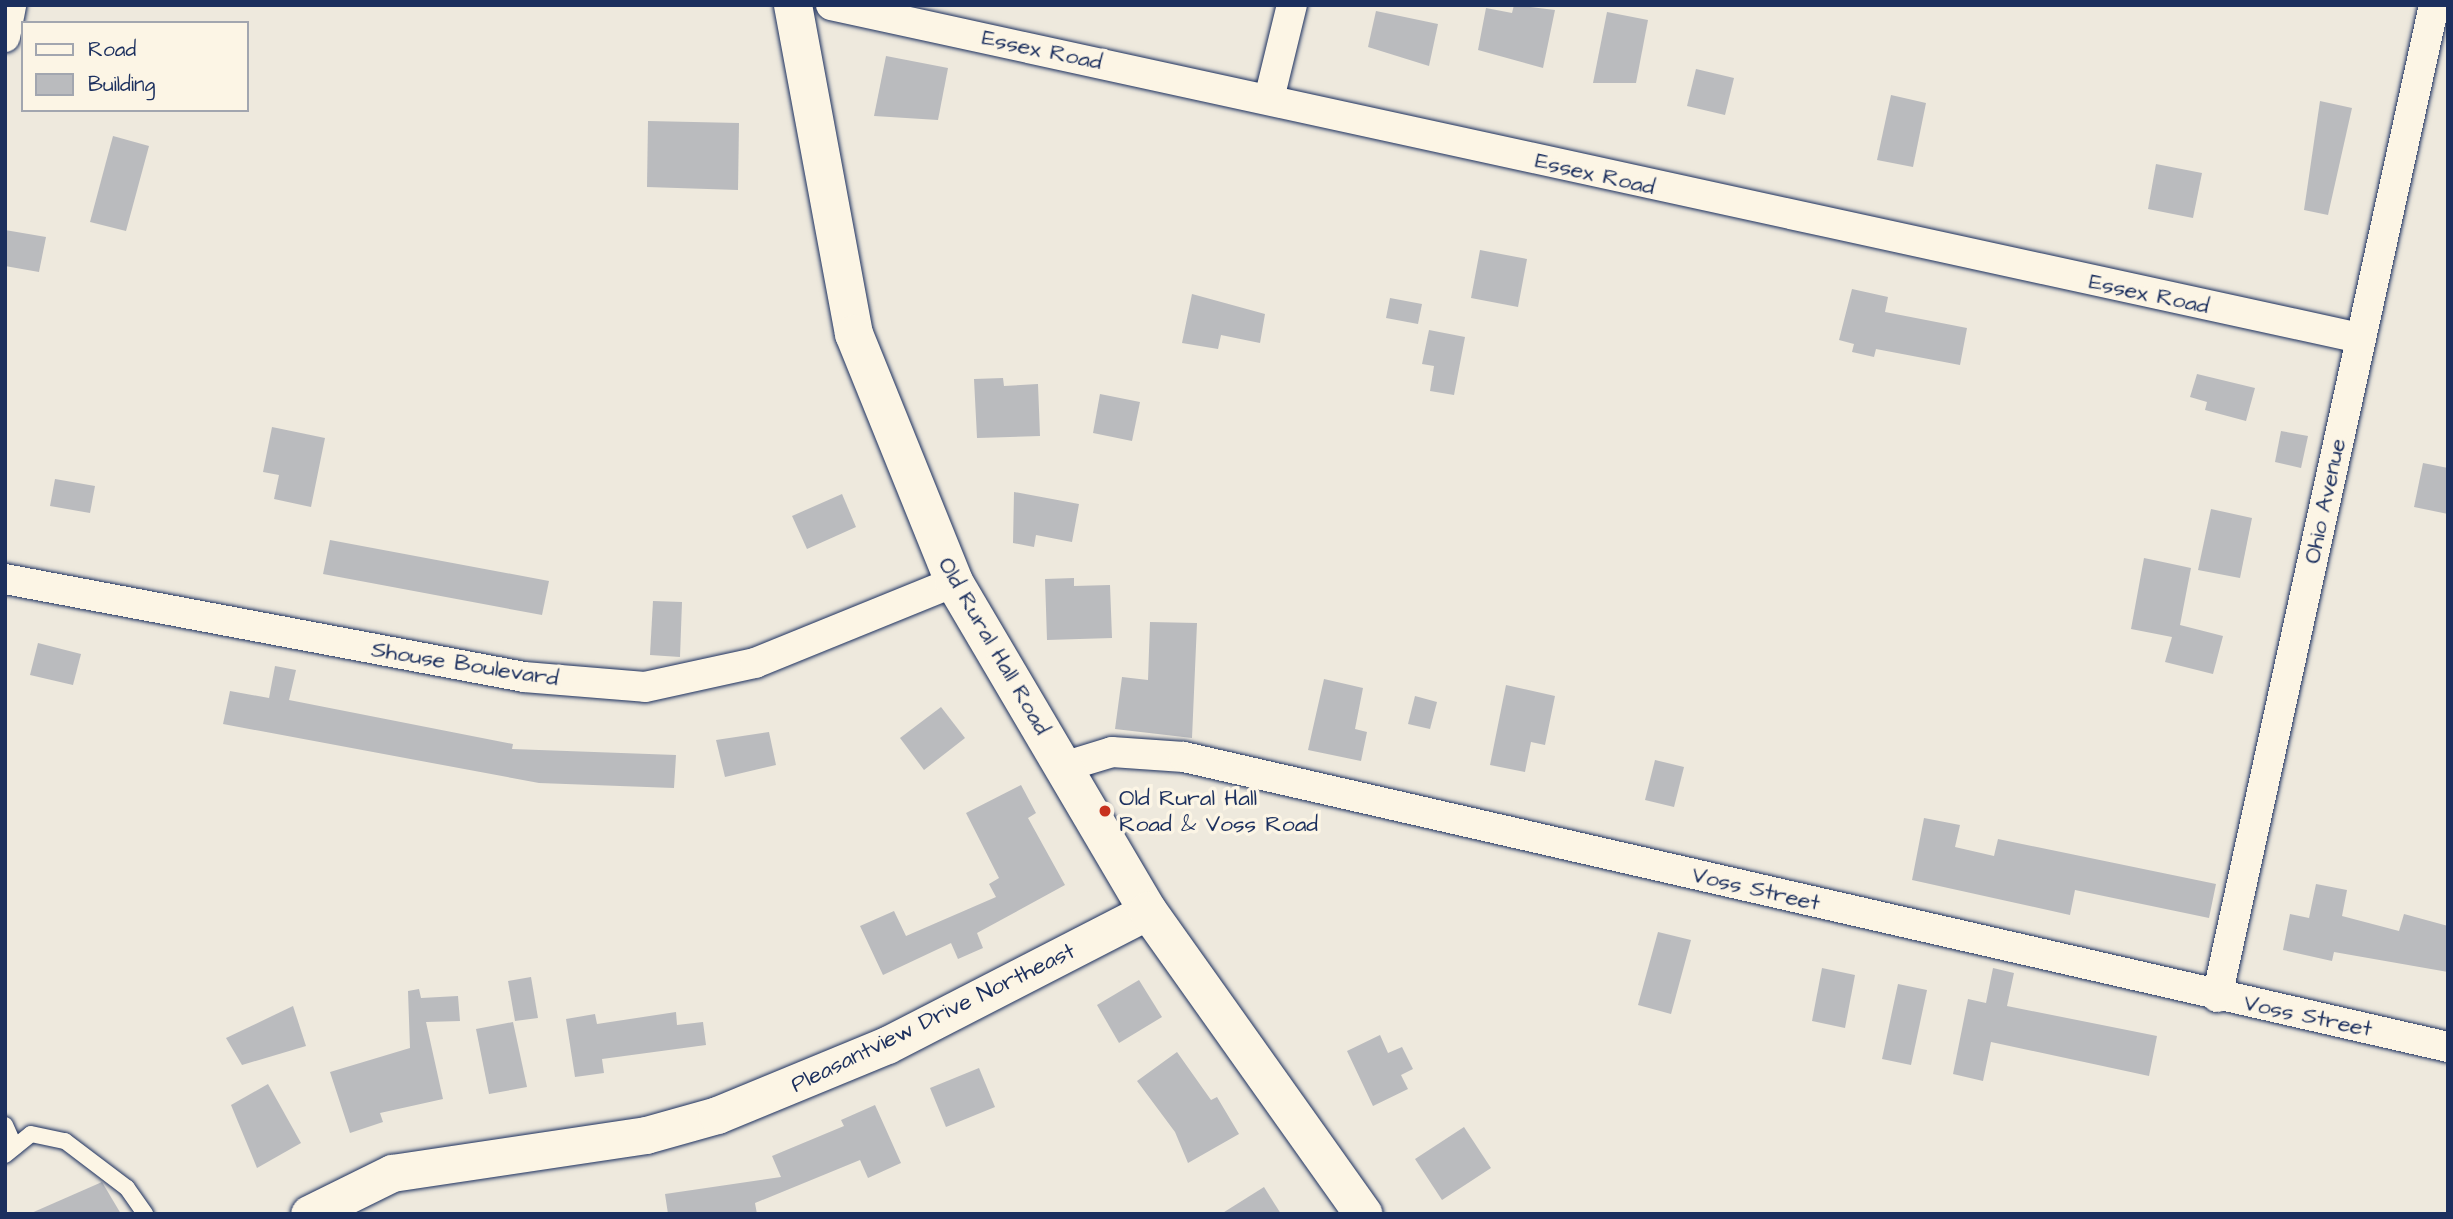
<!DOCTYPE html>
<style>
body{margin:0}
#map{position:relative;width:2453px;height:1219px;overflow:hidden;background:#eee9dd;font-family:"Architects Daughter",sans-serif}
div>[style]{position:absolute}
.building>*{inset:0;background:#babbbe}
.roads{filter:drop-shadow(0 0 2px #1b2f5e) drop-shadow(0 0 2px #1b2f5e)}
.service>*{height:16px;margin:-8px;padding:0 8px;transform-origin:8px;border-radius:8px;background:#fcf5e5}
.minor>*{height:30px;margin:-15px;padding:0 15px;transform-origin:15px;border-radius:15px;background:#fcf5e5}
.tertiary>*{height:37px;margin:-18.5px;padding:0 18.5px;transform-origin:18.5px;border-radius:18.5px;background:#fcf5e5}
.secondary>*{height:38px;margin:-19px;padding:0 19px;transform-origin:19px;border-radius:19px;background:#fcf5e5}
.dots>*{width:19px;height:19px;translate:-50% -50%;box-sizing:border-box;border:4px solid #fcf5e5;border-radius:50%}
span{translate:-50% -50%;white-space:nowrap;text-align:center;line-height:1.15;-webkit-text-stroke:7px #fcf5e5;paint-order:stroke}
.street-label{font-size:23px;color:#1b2f5e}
.poi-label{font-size:23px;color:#1b2f5e}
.left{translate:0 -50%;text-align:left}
.frame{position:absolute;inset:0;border:7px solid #1b2f5e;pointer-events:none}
.legend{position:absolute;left:21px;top:21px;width:228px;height:91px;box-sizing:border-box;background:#fcf5e5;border:2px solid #a2a6af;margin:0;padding:9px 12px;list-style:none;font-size:21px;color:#1b2f5e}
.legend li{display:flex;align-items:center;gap:14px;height:35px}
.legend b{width:35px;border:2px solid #a2a6af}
</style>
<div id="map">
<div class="building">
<div style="clip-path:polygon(1514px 5px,1555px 10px,1543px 68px,1478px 50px,1486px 8px,1512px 13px)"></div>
<div style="clip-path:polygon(1376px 11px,1438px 24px,1429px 66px,1368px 47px)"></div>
<div style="clip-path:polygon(1607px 12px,1648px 20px,1636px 83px,1593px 83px)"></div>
<div style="clip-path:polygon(886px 56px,948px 68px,938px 120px,874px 116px)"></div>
<div style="clip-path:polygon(1696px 69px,1734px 78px,1725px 115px,1687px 106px)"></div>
<div style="clip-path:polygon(1891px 95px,1926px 103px,1913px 167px,1877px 160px)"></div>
<div style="clip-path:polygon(2320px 101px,2352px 108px,2328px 215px,2304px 210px)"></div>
<div style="clip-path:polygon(648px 121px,739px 123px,738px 190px,647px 187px)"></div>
<div style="clip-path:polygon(113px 136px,149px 146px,126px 231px,90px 222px)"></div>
<div style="clip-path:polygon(2156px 164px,2202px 173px,2193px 218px,2148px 209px)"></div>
<div style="clip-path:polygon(5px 230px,46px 237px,39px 272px,5px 266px)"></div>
<div style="clip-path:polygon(1480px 250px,1527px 259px,1518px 307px,1471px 298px)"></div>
<div style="clip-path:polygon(1852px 289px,1888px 297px,1885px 312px,1967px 328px,1960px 365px,1876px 349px,1874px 357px,1852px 352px,1854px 344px,1839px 340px)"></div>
<div style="clip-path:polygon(1192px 294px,1265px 314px,1260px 343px,1221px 335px,1218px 349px,1182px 343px)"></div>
<div style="clip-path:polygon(1390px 298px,1422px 304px,1418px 324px,1386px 318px)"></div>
<div style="clip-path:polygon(1429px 330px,1465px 337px,1454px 395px,1430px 391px,1434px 366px,1422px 364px)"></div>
<div style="clip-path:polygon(2197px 374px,2255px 388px,2246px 421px,2205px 410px,2207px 402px,2190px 397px)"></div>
<div style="clip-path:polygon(1003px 378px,1004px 386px,1038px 384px,1040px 436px,977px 438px,974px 379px)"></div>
<div style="clip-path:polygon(1100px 394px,1140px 402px,1132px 441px,1093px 433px)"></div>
<div style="clip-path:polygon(272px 427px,325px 438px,311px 507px,274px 499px,279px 475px,263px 472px)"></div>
<div style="clip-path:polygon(2281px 431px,2308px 436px,2301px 468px,2275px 462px)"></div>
<div style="clip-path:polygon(2423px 463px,2448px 468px,2448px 514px,2414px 507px)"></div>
<div style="clip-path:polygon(55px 479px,95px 486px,90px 513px,50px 506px)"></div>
<div style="clip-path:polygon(1014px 492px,1079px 504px,1072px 542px,1036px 535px,1034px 547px,1013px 543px)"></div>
<div style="clip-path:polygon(842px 494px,856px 527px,807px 549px,792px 516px)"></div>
<div style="clip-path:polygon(2211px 509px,2252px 518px,2240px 578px,2198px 570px)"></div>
<div style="clip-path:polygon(330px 540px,549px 581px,542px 615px,323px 574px)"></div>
<div style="clip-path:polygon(2144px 558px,2191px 568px,2180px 625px,2223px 636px,2213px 674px,2165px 662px,2172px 637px,2131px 629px)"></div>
<div style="clip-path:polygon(1074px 578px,1074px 586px,1110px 585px,1112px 638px,1047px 640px,1045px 579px)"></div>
<div style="clip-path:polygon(653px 601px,682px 602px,680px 657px,650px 655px)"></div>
<div style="clip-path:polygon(1150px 622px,1197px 623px,1192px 738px,1115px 729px,1122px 677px,1148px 680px)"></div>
<div style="clip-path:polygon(38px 643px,81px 654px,73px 685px,30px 675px)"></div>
<div style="clip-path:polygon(275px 666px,296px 670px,289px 700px,513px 744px,512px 749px,676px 755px,674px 788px,539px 783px,223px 724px,230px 691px,269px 698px)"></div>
<div style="clip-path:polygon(1324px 679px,1363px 688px,1355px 729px,1367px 732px,1361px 761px,1308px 750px)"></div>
<div style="clip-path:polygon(1506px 685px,1555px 696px,1545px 745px,1531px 742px,1525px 772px,1490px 765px)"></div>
<div style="clip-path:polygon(1415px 696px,1437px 702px,1430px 729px,1408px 724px)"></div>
<div style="clip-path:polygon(941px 707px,965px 738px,924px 770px,900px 738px)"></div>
<div style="clip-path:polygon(769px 732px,776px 765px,725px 777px,716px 740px)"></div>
<div style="clip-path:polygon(1655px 760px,1684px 767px,1674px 807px,1645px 800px)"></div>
<div style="clip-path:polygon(1021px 785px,1036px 813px,1028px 818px,1065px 885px,977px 933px,983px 948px,958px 959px,951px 943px,883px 975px,860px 926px,894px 911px,906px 936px,996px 897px,989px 884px,999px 878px,966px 813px)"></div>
<div style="clip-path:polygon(1924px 818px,1960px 825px,1955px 847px,1994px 856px,1998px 839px,2216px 884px,2209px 918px,2075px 890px,2070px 915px,1912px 880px)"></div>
<div style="clip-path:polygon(2316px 884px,2347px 890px,2342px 916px,2399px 931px,2404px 914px,2448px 926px,2448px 972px,2334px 952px,2332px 961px,2283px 950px,2290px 914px,2309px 918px)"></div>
<div style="clip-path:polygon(1658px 932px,1691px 940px,1671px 1014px,1638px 1005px)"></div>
<div style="clip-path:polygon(1822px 968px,1855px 975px,1845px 1028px,1812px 1021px)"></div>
<div style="clip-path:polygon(1993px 968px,2014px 973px,2007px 1006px,2157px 1036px,2149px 1076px,1991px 1042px,1983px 1081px,1953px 1074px,1968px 999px,1986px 1003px)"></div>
<div style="clip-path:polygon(531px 977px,538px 1018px,515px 1021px,508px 981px)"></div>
<div style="clip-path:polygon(1139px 980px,1162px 1017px,1119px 1043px,1097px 1005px)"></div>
<div style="clip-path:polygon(1898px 984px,1927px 990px,1911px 1065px,1882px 1059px)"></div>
<div style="clip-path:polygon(419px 989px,421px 998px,458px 996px,460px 1021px,426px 1022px,443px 1099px,380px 1113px,383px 1122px,350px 1133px,330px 1072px,410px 1048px,408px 991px)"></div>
<div style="clip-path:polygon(293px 1006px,306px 1046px,242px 1065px,226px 1038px)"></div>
<div style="clip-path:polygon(676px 1012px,677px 1025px,703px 1022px,706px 1045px,602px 1059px,604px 1073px,575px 1077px,566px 1019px,595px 1014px,597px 1024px)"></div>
<div style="clip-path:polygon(513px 1022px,527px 1087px,489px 1094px,476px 1029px)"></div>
<div style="clip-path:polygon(1380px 1035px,1388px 1053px,1402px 1047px,1413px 1069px,1401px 1075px,1408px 1089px,1373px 1106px,1347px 1051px)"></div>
<div style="clip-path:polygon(1177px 1052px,1211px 1100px,1217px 1097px,1239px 1134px,1188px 1163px,1175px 1132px,1137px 1081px)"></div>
<div style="clip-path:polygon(979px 1068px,995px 1107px,946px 1127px,930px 1088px)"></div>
<div style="clip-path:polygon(268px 1084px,301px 1143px,257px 1168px,231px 1105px)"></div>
<div style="clip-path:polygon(875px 1105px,901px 1163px,868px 1178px,860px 1160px,755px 1203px,757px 1214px,668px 1214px,665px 1194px,781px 1177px,772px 1156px,844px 1126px,841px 1120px)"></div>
<div style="clip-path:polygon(1464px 1127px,1491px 1168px,1442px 1200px,1415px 1159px)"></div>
<div style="clip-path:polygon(102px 1182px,121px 1214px,29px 1214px)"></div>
<div style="clip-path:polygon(1264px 1187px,1281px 1214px,1221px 1214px)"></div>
</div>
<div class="roads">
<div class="service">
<div style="left:5px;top:1125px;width:24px;rotate:66deg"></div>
<div style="left:5px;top:1155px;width:33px;rotate:-39deg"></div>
<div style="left:31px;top:1134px;width:35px;rotate:12deg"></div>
<div style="left:65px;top:1141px;width:78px;rotate:37.2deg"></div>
<div style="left:127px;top:1188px;width:32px;rotate:55deg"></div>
</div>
<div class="minor">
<div style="left:831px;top:5px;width:1565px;rotate:12.29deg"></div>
<div style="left:5px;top:37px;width:33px;rotate:-79deg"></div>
<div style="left:1269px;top:99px;width:97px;rotate:-76.3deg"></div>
<div style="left:5px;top:579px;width:528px;rotate:10.69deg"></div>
<div style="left:524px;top:677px;width:121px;rotate:4.7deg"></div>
<div style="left:645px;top:687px;width:113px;rotate:-12.3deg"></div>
<div style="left:755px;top:663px;width:215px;rotate:-22.1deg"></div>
<div style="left:1063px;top:767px;width:51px;rotate:-17deg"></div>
<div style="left:1112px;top:752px;width:72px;rotate:4deg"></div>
<div style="left:1184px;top:757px;width:1297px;rotate:12.92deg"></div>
<div style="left:2217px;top:997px;width:1015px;rotate:-77.66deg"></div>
</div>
<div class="tertiary">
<div style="left:309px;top:1214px;width:93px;rotate:-26.3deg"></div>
<div style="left:392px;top:1173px;width:257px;rotate:-8.5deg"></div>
<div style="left:646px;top:1135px;width:74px;rotate:-15.7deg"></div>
<div style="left:717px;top:1115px;width:184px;rotate:-22.4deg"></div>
<div style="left:887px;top:1045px;width:293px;rotate:-27.2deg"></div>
</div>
<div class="secondary">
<div style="left:793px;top:5px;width:335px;rotate:79.5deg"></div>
<div style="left:854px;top:334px;width:267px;rotate:68deg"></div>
<div style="left:954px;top:582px;width:382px;rotate:59.5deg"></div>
<div style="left:1148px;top:911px;width:372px;rotate:54.6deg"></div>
</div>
</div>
<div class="dots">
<div style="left:1105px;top:811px;background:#c8321e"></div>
</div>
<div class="street-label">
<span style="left:1042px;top:50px;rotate:12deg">Essex Road</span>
<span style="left:1595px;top:174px;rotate:13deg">Essex Road</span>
<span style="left:2149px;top:294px;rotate:12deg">Essex Road</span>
<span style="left:2325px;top:501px;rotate:-78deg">Ohio Avenue</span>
<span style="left:994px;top:646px;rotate:60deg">Old Rural Hall Road</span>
<span style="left:465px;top:664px;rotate:9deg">Shouse Boulevard</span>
<span style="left:1756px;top:889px;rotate:13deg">Voss Street</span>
<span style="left:2308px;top:1016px;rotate:12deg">Voss Street</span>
<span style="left:933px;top:1018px;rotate:-26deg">Pleasantview Drive Northeast</span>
</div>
<div class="poi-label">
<span class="left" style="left:1119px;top:811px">Old Rural Hall<br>Road &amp; Voss Road</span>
</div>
<div class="frame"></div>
<ul class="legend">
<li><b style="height:9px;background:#fcf5e5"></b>Road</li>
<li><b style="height:19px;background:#babbbe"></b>Building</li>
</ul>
</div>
